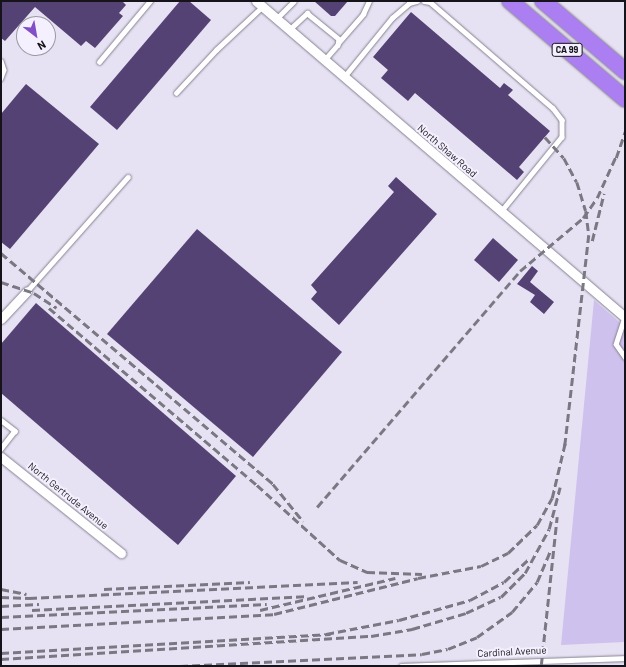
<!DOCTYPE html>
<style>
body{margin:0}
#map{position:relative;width:626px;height:667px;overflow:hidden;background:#e7e2f3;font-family:Barlow,sans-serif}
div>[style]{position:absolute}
.green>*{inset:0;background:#cfc1ed}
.building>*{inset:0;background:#554275}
.roads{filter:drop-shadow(0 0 1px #868191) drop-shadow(0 0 1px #868191)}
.lane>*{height:4.5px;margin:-2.25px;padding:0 2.25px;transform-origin:2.25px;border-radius:2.25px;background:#fff}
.street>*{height:9px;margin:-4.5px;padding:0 4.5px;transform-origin:4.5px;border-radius:4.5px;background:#fff}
.highway>*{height:16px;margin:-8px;padding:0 8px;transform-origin:8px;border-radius:8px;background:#ab7ff1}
.rail>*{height:2.5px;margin-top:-1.25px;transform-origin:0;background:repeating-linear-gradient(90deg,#7b7883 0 8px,transparent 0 12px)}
span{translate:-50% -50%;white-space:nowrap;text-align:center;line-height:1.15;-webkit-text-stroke:4px #f4f0fe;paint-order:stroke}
.shield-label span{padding:1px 3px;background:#f4f0fe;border:1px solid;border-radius:3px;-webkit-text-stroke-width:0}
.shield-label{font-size:9px;color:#16141a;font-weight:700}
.street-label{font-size:10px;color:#16141a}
.frame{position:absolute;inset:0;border:2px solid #16141a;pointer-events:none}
.north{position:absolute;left:16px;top:16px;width:40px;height:40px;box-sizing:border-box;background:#f4f0fe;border:1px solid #9b98a3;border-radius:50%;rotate:149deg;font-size:11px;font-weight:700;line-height:16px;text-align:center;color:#16141a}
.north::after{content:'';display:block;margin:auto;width:14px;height:18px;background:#824fc7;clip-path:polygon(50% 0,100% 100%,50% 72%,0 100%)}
</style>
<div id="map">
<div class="green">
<div style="clip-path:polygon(594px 300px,625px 327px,625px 642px,561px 645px)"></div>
</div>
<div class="building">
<div style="clip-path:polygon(1px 1px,122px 1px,126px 5px,119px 13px,123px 16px,95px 48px,86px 41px,81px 46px,35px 7px,5px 41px,1px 38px)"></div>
<div style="clip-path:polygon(180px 1px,189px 1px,211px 20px,117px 130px,90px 107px)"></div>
<div style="clip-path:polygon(314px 1px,348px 1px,335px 16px,331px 16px)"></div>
<div style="clip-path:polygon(411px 12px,500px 88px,504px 83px,513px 90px,508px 95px,550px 131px,519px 167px,524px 172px,517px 180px,415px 93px,408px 101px,381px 78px,388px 70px,373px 57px)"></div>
<div style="clip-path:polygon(26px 84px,99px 144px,10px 249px,1px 242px,1px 114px)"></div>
<div style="clip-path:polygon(396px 177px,437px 214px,339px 325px,311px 299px,317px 292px,311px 285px,394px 192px,388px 186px)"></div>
<div style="clip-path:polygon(197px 229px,342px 352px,253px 457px,107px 334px)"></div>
<div style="clip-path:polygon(493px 238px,518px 260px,499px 282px,474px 260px)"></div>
<div style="clip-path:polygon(532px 266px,538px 271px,530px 282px,554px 302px,544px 314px,530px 302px,535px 295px,517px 284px)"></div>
<div style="clip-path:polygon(36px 303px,236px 476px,178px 545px,1px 393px,1px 344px)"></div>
</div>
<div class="roads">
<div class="lane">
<div style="left:424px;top:1px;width:6px;rotate:9deg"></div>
<div style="left:430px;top:2px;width:162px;rotate:40.8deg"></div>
<div style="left:553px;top:108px;width:15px;rotate:53deg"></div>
<div style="left:562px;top:120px;width:17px;rotate:90deg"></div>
<div style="left:562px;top:137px;width:97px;rotate:129.1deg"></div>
<div style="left:276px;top:19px;width:25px;rotate:-45deg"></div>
<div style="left:289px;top:30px;width:25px;rotate:-43deg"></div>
<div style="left:307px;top:13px;width:41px;rotate:39.1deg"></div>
<div style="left:339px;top:39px;width:6px;rotate:99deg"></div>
<div style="left:338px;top:45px;width:21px;rotate:131deg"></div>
<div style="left:339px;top:42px;width:37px;rotate:-49deg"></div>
<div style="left:363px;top:14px;width:14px;rotate:-65deg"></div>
<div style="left:1px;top:61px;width:9px;rotate:72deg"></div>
<div style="left:4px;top:70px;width:9px;rotate:111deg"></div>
<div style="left:99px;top:62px;width:80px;rotate:-50.1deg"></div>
<div style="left:344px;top:77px;width:76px;rotate:-50.9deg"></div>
<div style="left:392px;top:18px;width:23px;rotate:-41deg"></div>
<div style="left:409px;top:3px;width:8px;rotate:-14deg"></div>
<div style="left:176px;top:93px;width:59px;rotate:-47.1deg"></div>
<div style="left:216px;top:50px;width:63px;rotate:-43.1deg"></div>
<div style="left:27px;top:291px;width:152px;rotate:-48.5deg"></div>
<div style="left:625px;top:317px;width:28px;rotate:108deg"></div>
<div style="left:616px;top:344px;width:16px;rotate:55deg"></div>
<div style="left:1px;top:420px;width:18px;rotate:38deg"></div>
<div style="left:15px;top:431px;width:23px;rotate:128deg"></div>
<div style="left:401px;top:666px;width:224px;rotate:-2deg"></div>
</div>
<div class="street">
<div style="left:256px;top:1px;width:486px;rotate:40.6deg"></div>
<div style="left:1px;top:319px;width:38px;rotate:-47deg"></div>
<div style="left:1px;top:457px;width:154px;rotate:38.7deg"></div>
</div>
<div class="highway">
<div style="left:510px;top:1px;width:151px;rotate:40.4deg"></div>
<div style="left:543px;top:1px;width:108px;rotate:40.5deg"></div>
</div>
</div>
<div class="rail">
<div style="left:545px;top:137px;width:28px;rotate:48deg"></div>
<div style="left:564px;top:158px;width:27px;rotate:62deg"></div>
<div style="left:577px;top:182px;width:30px;rotate:73deg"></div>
<div style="left:586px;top:211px;width:24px;rotate:83deg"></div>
<div style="left:589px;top:235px;width:213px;rotate:96.5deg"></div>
<div style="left:616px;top:158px;width:28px;rotate:-71deg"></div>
<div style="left:592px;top:241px;width:49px;rotate:-76deg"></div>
<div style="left:1px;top:253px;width:357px;rotate:40.3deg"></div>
<div style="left:273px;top:484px;width:48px;rotate:51deg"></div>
<div style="left:1px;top:282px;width:35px;rotate:18deg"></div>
<div style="left:34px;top:293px;width:27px;rotate:33deg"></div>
<div style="left:49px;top:308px;width:273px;rotate:40.4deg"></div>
<div style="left:257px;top:485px;width:112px;rotate:42.1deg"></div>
<div style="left:340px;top:560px;width:30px;rotate:24deg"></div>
<div style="left:367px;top:572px;width:55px;rotate:2.1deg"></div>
<div style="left:317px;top:507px;width:311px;rotate:-49.3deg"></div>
<div style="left:520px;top:271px;width:82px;rotate:-40.1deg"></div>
<div style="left:583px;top:218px;width:24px;rotate:-55deg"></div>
<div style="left:597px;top:198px;width:48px;rotate:-65.6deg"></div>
<div style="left:1px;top:589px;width:26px;rotate:11deg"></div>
<div style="left:104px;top:589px;width:146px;rotate:-2.7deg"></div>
<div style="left:1px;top:597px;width:28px;rotate:2deg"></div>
<div style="left:29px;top:598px;width:329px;rotate:-2.8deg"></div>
<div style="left:1px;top:606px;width:38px;rotate:-3deg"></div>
<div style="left:32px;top:610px;width:273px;rotate:-2.9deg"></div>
<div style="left:260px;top:610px;width:139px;rotate:-13.3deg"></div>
<div style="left:1px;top:617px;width:266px;rotate:-2.8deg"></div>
<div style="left:1px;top:629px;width:273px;rotate:-3.1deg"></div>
<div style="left:274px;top:614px;width:148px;rotate:-14deg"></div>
<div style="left:418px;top:578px;width:64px;rotate:-10.8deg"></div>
<div style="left:481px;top:566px;width:30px;rotate:-26deg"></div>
<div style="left:508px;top:553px;width:40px;rotate:-44deg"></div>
<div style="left:537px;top:525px;width:31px;rotate:-61deg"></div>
<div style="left:552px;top:498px;width:57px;rotate:-76.7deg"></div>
<div style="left:326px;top:634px;width:74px;rotate:-10.9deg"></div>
<div style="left:399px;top:620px;width:74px;rotate:-15.7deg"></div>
<div style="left:470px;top:600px;width:38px;rotate:-28deg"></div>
<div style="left:504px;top:582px;width:35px;rotate:-43deg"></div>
<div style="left:1px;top:653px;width:330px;rotate:-3.3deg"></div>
<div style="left:1px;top:659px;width:371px;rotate:-3.6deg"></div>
<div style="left:371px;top:636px;width:42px;rotate:-9.7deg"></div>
<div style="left:412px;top:629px;width:56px;rotate:-16.5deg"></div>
<div style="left:466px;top:613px;width:38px;rotate:-25deg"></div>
<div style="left:501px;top:597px;width:34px;rotate:-45deg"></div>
<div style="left:525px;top:573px;width:50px;rotate:-61.4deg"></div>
<div style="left:549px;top:529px;width:43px;rotate:-75.3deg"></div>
<div style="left:180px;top:666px;width:242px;rotate:-2.8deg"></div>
<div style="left:422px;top:654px;width:26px;rotate:-11deg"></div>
<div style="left:448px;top:649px;width:31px;rotate:-22deg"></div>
<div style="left:477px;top:637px;width:43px;rotate:-35.5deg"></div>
<div style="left:512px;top:612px;width:39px;rotate:-50deg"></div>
<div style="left:537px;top:582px;width:34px;rotate:-67deg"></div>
<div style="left:541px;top:666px;width:150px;rotate:-83.9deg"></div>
</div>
<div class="shield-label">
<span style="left:567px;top:50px">CA 99</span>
</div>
<div class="street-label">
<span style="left:447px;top:151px;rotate:41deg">North Shaw Road</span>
<span style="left:68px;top:496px;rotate:39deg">North Gertrude Avenue</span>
<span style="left:512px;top:652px;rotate:-3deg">Cardinal Avenue</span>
</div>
<div class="frame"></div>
<div class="north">N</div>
</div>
